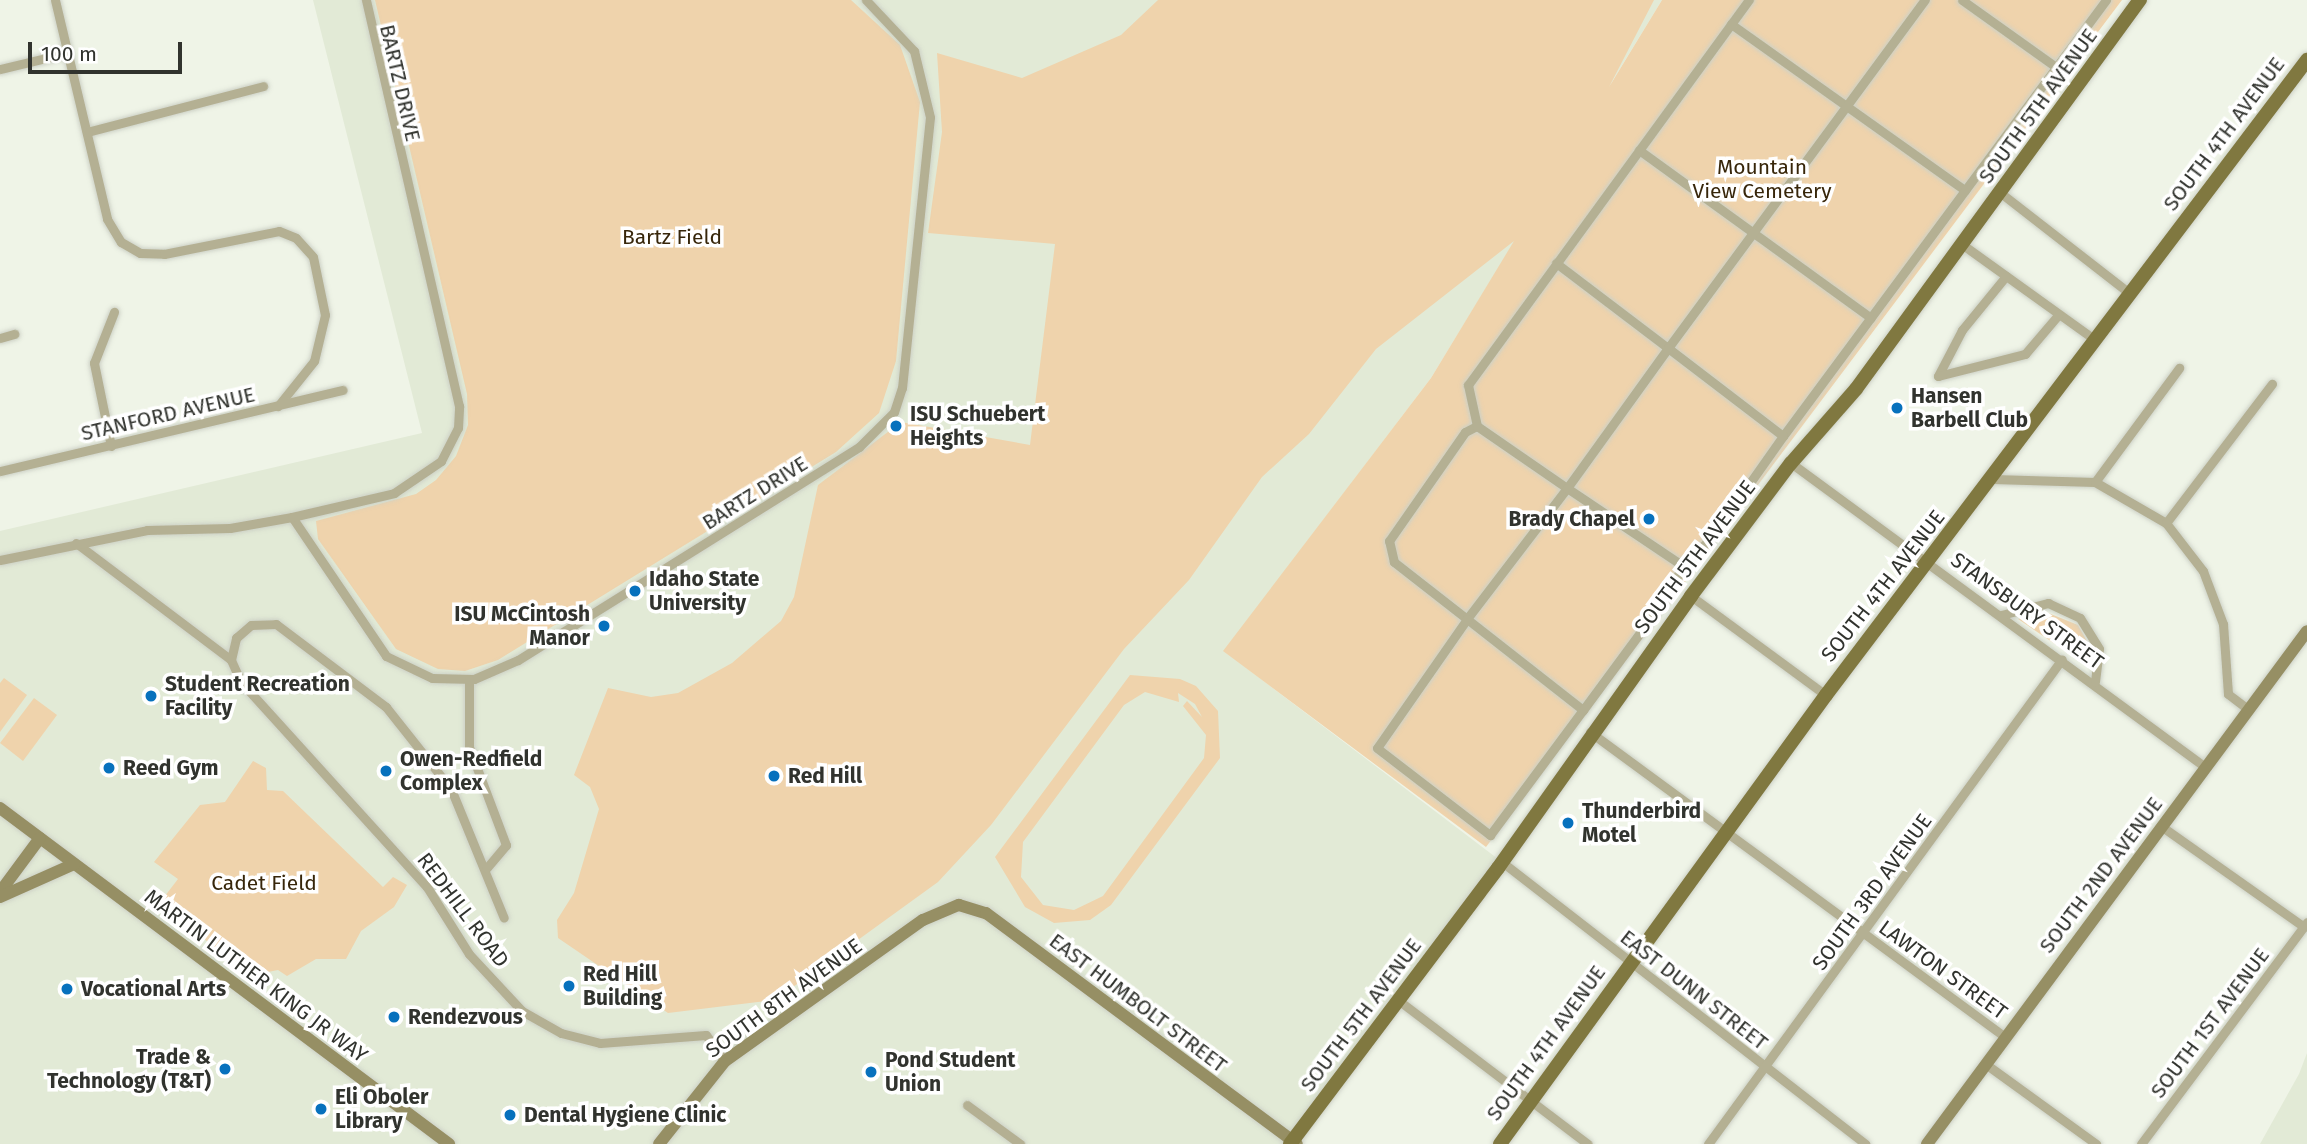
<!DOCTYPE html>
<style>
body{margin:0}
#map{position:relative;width:2307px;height:1144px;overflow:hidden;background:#eff4e7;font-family:"Fira Sans",sans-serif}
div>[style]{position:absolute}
.built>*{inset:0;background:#e2ead6}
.green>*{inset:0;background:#efd3ac}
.roads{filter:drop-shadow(0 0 2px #cdd1c6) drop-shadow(0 0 2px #cdd1c6)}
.street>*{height:9px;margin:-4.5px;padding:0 4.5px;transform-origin:4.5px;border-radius:4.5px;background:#b4b093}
.secondary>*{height:12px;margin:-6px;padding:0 6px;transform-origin:6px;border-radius:6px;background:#968f64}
.primary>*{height:14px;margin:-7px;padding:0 7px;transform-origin:7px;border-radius:7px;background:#807840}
.dots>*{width:19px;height:19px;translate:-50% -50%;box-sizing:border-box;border:4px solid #fff;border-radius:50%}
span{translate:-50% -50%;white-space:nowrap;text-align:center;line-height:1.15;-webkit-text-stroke:7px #fff;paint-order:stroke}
.street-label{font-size:21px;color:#31332e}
.park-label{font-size:21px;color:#37260a}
.poi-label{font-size:21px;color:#31332e;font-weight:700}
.left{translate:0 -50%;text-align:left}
.right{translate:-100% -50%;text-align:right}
.scale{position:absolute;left:28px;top:42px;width:154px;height:32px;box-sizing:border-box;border:4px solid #31332e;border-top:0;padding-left:9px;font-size:21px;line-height:24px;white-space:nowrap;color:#31332e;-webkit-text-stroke:5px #fff;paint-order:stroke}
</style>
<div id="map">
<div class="built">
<div style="clip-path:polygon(313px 0,1662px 0,1431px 378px,1224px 651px,1502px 862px,1290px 1144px,0 1144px,0 531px,422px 433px)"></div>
<div style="clip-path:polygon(2307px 1053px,2307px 1144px,2260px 1144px,2299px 1074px)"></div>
</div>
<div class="green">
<div style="clip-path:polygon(375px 0,851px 0,900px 45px,920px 102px,896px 361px,879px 413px,836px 452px,498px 660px,465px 671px,438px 669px,396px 649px,318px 539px,316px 521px,416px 494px,436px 480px,456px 456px,468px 425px,467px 394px)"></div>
<div style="clip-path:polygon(1158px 0,1654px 0,1609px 87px,1662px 0,2122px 0,1486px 847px,1223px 651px,1431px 378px,1514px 241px,1376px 349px,1309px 434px,1262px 477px,1189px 580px,1124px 649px,991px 825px,938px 882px,775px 1000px,668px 1013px,558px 938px,557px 920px,574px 893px,599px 809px,590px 787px,574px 775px,608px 688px,651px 697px,678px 693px,732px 663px,781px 621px,794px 597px,818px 485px,901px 422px,1030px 445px,1055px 244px,928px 233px,942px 132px,937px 53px,1022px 78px,1121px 35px)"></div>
<div style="clip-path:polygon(2041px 610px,2078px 625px,2092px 650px,2092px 669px,2018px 619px)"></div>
<div style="clip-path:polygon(evenodd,1130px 675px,1180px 679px,1196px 686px,1218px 711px,1220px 758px,1111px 905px,1090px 920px,1054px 923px,1025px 907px,995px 857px,1130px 675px,1145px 692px,1179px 702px,1178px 693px,1195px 704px,1202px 717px,1187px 701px,1183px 706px,1206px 735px,1204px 758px,1103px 896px,1074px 910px,1043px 905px,1021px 877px,1023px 842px,1124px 705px,1145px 692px)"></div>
<div style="clip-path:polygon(4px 678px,27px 695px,0 732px,0 683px)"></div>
<div style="clip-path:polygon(34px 698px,57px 715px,23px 761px,0 743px)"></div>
<div style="clip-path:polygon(253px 761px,266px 768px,267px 790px,283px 791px,383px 887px,393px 877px,407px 885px,394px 907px,361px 931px,346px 959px,316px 959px,287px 976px,278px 970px,253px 975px,158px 905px,178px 879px,154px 862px,200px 805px,225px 802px)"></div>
</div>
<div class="roads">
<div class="street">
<div style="left:55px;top:0;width:225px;rotate:76.6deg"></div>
<div style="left:107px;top:219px;width:27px;rotate:59deg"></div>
<div style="left:121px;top:242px;width:22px;rotate:30deg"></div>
<div style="left:140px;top:253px;width:24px;rotate:2deg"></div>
<div style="left:164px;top:254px;width:117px;rotate:-11.3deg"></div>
<div style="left:279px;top:231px;width:18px;rotate:22deg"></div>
<div style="left:296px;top:238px;width:25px;rotate:48deg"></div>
<div style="left:313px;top:257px;width:59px;rotate:78.3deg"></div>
<div style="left:325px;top:315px;width:47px;rotate:103.4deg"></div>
<div style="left:314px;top:361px;width:58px;rotate:128.7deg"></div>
<div style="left:1962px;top:0;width:115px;rotate:35.5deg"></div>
<div style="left:1731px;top:24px;width:287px;rotate:35.4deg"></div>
<div style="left:0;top:69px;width:69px;rotate:-13.4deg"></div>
<div style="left:87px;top:132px;width:182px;rotate:-14.6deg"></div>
<div style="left:1639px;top:150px;width:286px;rotate:35.9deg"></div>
<div style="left:2002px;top:194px;width:161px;rotate:37.9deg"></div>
<div style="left:1963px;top:245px;width:161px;rotate:35.7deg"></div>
<div style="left:1556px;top:263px;width:141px;rotate:37.2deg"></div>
<div style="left:1668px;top:348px;width:433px;rotate:-53.6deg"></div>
<div style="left:2006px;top:276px;width:70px;rotate:129.2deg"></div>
<div style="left:1962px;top:330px;width:52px;rotate:117.6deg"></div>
<div style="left:1938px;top:376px;width:90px;rotate:-14.2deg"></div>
<div style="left:2025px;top:354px;width:52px;rotate:-49.6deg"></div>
<div style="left:0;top:338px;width:15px;rotate:-16deg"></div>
<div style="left:1477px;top:426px;width:42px;rotate:-102.4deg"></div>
<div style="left:1468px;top:385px;width:477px;rotate:-53.9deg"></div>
<div style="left:1783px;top:436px;width:543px;rotate:-53.47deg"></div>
<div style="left:111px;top:446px;width:85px;rotate:-101.6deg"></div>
<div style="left:94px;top:363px;width:55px;rotate:-68.6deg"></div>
<div style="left:1791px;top:463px;width:514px;rotate:36.29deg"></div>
<div style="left:0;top:471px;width:352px;rotate:-13.3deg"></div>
<div style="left:1993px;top:479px;width:102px;rotate:1.7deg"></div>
<div style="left:2095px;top:482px;width:82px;rotate:30deg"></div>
<div style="left:2166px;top:523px;width:61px;rotate:52.4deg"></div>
<div style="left:2203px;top:571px;width:57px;rotate:69.3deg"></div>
<div style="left:2223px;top:624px;width:70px;rotate:85.9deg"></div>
<div style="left:2228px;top:694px;width:25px;rotate:37deg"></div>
<div style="left:2095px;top:482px;width:142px;rotate:-53.6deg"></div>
<div style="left:292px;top:517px;width:168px;rotate:55.9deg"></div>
<div style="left:386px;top:656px;width:51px;rotate:25.6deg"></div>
<div style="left:432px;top:678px;width:42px;rotate:1.4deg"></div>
<div style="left:474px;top:679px;width:48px;rotate:-23.4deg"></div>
<div style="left:518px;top:660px;width:402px;rotate:-32deg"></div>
<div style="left:859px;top:447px;width:49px;rotate:-45deg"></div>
<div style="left:894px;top:412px;width:25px;rotate:-72deg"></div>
<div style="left:902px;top:388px;width:272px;rotate:-84.1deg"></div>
<div style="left:930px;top:117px;width:68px;rotate:-103.6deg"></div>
<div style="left:914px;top:51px;width:70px;rotate:-133.3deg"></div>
<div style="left:2166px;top:523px;width:175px;rotate:-52.7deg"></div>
<div style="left:76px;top:543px;width:194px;rotate:37deg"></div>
<div style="left:231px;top:660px;width:24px;rotate:66deg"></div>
<div style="left:241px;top:682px;width:277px;rotate:47.8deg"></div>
<div style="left:427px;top:887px;width:79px;rotate:57.9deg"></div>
<div style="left:469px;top:954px;width:78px;rotate:47.1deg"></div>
<div style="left:522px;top:1011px;width:45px;rotate:29.4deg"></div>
<div style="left:561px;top:1033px;width:40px;rotate:14.4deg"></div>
<div style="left:600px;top:1043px;width:106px;rotate:-4.3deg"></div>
<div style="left:706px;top:1035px;width:32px;rotate:54deg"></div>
<div style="left:0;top:560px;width:150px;rotate:-11.5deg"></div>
<div style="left:147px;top:530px;width:83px;rotate:-1.4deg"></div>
<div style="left:230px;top:528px;width:63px;rotate:-10.1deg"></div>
<div style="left:292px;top:517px;width:105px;rotate:-13.2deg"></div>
<div style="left:394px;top:493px;width:57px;rotate:-34.2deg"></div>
<div style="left:441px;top:461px;width:37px;rotate:-63deg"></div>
<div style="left:458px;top:428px;width:22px;rotate:-87deg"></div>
<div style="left:459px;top:406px;width:417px;rotate:-102.9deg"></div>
<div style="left:1691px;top:596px;width:167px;rotate:36.3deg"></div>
<div style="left:2001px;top:615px;width:49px;rotate:-14.3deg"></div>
<div style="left:2048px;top:603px;width:35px;rotate:25deg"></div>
<div style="left:2080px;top:618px;width:36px;rotate:58deg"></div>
<div style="left:2099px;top:649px;width:33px;rotate:97deg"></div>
<div style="left:231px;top:660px;width:23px;rotate:-77deg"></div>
<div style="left:236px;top:638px;width:20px;rotate:-41deg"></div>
<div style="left:251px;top:625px;width:25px;rotate:-2deg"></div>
<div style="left:276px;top:624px;width:138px;rotate:37deg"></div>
<div style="left:386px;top:707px;width:105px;rotate:51.6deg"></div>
<div style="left:451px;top:789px;width:139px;rotate:67.7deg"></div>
<div style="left:469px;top:679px;width:68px;rotate:90deg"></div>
<div style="left:469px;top:747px;width:105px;rotate:69.3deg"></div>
<div style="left:506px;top:845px;width:30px;rotate:130deg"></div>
<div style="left:1583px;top:710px;width:147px;rotate:-141.9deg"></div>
<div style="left:1467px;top:619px;width:93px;rotate:-142deg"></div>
<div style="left:1394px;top:562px;width:22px;rotate:-103deg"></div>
<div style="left:1389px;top:541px;width:133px;rotate:-55.1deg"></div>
<div style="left:1465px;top:432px;width:13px;rotate:-27deg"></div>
<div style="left:1477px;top:426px;width:109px;rotate:34.6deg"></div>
<div style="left:1567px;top:488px;width:165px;rotate:127.4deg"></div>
<div style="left:1467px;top:619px;width:157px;rotate:124.9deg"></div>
<div style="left:1377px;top:748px;width:143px;rotate:37.6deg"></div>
<div style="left:1490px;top:835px;width:156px;rotate:-53.4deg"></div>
<div style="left:1583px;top:710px;width:137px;rotate:-53.6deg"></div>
<div style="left:1664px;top:600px;width:39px;rotate:-61deg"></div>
<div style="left:1683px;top:566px;width:40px;rotate:-45deg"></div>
<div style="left:1711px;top:538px;width:125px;rotate:-54.8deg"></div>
<div style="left:1783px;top:436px;width:145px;rotate:-142.6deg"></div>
<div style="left:1668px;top:348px;width:173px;rotate:125.8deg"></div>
<div style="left:1567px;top:488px;width:140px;rotate:33.9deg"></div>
<div style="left:1590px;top:732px;width:515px;rotate:36.31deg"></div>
<div style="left:2161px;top:826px;width:175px;rotate:35.2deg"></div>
<div style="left:1502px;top:862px;width:460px;rotate:37.8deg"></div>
<div style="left:1398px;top:1000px;width:238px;rotate:37.2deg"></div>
<div style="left:1987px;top:1065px;width:135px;rotate:35.9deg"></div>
<div style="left:967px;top:1105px;width:66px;rotate:36.3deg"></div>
<div style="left:1708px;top:1144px;width:600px;rotate:-53.87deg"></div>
<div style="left:2141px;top:1144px;width:277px;rotate:-53.2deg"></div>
</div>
<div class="secondary">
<div style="left:0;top:808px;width:561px;rotate:36.81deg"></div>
<div style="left:0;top:892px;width:67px;rotate:-53.5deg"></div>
<div style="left:0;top:897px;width:81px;rotate:-24deg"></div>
<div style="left:659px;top:1144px;width:106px;rotate:-51.5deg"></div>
<div style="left:725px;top:1061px;width:243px;rotate:-35.5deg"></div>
<div style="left:923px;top:920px;width:39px;rotate:-23deg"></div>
<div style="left:959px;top:905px;width:28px;rotate:17deg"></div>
<div style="left:986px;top:913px;width:387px;rotate:36.6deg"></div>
<div style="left:1927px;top:1144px;width:638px;rotate:-53.47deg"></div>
</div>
<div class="primary">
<div style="left:1290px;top:1144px;width:346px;rotate:-53deg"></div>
<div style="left:1498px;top:868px;width:334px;rotate:-54.6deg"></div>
<div style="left:1691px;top:596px;width:166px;rotate:-53.1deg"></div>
<div style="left:1791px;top:463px;width:98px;rotate:-48.7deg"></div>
<div style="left:1856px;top:389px;width:482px;rotate:-53.9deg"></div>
<div style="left:1500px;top:1144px;width:555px;rotate:-54.02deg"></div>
<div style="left:1826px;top:695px;width:797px;rotate:-52.86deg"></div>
</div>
</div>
<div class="dots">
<div style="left:1897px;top:408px;background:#0771bd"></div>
<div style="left:896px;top:426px;background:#0771bd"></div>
<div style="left:1649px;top:519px;background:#0771bd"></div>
<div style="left:635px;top:591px;background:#0771bd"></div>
<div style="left:604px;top:626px;background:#0771bd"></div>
<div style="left:151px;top:696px;background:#0771bd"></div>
<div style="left:109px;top:768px;background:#0771bd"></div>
<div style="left:386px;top:771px;background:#0771bd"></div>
<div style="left:774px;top:776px;background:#0771bd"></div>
<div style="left:1568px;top:823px;background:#0771bd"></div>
<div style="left:569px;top:986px;background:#0771bd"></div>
<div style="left:67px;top:989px;background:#0771bd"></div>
<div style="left:394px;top:1017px;background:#0771bd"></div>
<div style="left:225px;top:1069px;background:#0771bd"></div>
<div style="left:871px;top:1072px;background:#0771bd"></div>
<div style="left:321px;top:1109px;background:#0771bd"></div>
<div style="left:510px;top:1115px;background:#0771bd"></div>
</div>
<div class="street-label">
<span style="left:400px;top:83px;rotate:77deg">BARTZ DRIVE</span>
<span style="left:2038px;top:106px;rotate:-54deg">SOUTH 5TH AVENUE</span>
<span style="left:2224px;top:134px;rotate:-53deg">SOUTH 4TH AVENUE</span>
<span style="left:168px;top:414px;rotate:-13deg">STANFORD AVENUE</span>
<span style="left:755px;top:493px;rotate:-32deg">BARTZ DRIVE</span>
<span style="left:1695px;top:557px;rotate:-53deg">SOUTH 5TH AVENUE</span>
<span style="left:1883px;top:586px;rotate:-52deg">SOUTH 4TH AVENUE</span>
<span style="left:2027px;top:611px;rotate:36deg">STANSBURY STREET</span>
<span style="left:2101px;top:875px;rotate:-53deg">SOUTH 2ND AVENUE</span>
<span style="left:1872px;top:892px;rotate:-54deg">SOUTH 3RD AVENUE</span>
<span style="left:463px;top:910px;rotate:53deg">REDHILL ROAD</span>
<span style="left:1943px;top:970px;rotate:36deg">LAWTON STREET</span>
<span style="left:256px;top:976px;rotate:37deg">MARTIN LUTHER KING JR WAY</span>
<span style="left:1694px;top:990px;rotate:38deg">EAST DUNN STREET</span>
<span style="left:784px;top:998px;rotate:-36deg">SOUTH 8TH AVENUE</span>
<span style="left:1138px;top:1003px;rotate:37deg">EAST HUMBOLT STREET</span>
<span style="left:1361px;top:1015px;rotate:-53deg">SOUTH 5TH AVENUE</span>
<span style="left:2210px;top:1023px;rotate:-53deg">SOUTH 1ST AVENUE</span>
<span style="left:1546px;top:1043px;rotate:-54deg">SOUTH 4TH AVENUE</span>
</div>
<div class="park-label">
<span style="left:1762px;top:179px">Mountain<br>View Cemetery</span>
<span style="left:672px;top:237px">Bartz Field</span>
<span style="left:264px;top:883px">Cadet Field</span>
</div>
<div class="poi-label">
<span class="left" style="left:1911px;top:408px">Hansen<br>Barbell Club</span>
<span class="left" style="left:910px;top:426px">ISU Schuebert<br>Heights</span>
<span class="right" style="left:1635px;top:519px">Brady Chapel</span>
<span class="left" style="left:649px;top:591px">Idaho State<br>University</span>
<span class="right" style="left:590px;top:626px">ISU McCintosh<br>Manor</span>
<span class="left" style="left:165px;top:696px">Student Recreation<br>Facility</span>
<span class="left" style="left:400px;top:771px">Owen-Redfield<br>Complex</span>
<span class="left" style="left:123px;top:768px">Reed Gym</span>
<span class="left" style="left:788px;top:776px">Red Hill</span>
<span class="left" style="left:1582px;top:823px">Thunderbird<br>Motel</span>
<span class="left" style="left:583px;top:986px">Red Hill<br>Building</span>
<span class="left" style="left:81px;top:989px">Vocational Arts</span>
<span class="left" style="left:408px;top:1017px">Rendezvous</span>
<span class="right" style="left:211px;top:1069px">Trade &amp;<br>Technology (T&amp;T)</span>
<span class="left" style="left:885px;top:1072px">Pond Student<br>Union</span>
<span class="left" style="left:335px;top:1109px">Eli Oboler<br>Library</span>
<span class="left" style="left:524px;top:1115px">Dental Hygiene Clinic</span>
</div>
<div class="scale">100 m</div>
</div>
